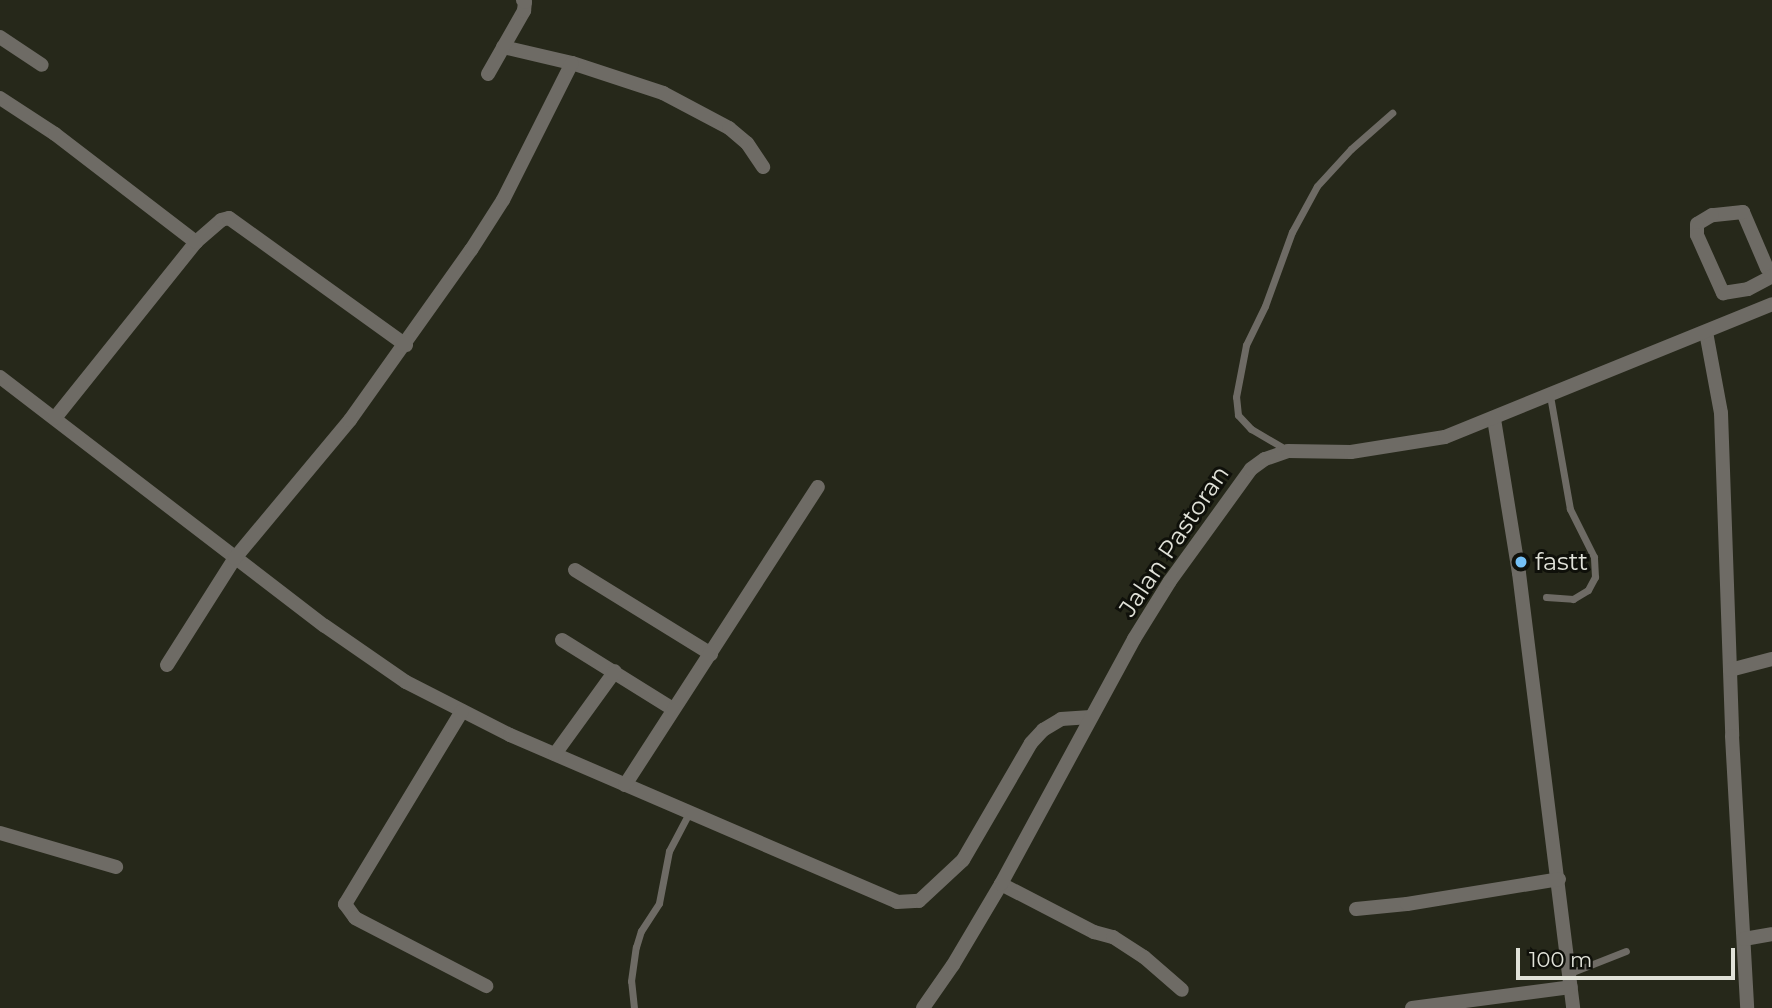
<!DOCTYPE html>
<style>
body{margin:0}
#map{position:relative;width:1772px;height:1008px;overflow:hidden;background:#26281a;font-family:Montserrat,sans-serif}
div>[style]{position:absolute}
.lane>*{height:7px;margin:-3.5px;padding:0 3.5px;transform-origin:3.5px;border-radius:3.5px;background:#6e6b65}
.street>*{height:14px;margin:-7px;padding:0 7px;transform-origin:7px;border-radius:7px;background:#6e6b65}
.dots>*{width:19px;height:19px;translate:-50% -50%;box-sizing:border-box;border:4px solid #0f100a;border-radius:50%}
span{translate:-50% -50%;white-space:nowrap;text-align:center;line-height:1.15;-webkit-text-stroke:6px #0f100a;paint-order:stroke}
.street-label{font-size:24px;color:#e1e2d9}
.poi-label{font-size:24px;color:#e1e2d9}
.left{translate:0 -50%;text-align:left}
.scale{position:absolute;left:1516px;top:948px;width:219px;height:32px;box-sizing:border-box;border:4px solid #e1e2d9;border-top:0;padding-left:9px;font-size:21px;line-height:24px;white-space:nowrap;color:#e1e2d9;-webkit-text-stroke:5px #0f100a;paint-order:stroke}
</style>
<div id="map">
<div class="lane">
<div style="left:1287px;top:450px;width:42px;rotate:-149.7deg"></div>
<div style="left:1251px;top:429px;width:19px;rotate:-133deg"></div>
<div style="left:1238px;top:415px;width:18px;rotate:-96deg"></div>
<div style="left:1236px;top:397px;width:53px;rotate:-79.1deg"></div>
<div style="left:1246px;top:345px;width:43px;rotate:-64deg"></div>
<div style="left:1265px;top:306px;width:79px;rotate:-70deg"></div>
<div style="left:1292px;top:232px;width:52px;rotate:-61.5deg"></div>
<div style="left:1317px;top:186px;width:50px;rotate:-47.4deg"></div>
<div style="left:1351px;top:149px;width:55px;rotate:-41.3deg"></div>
<div style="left:1546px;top:597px;width:27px;rotate:4deg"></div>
<div style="left:1573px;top:599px;width:17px;rotate:-31deg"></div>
<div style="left:1588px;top:590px;width:15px;rotate:-62deg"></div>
<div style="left:1595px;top:577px;width:20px;rotate:-93deg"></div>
<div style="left:1594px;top:557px;width:54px;rotate:-116.6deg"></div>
<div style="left:1570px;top:509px;width:115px;rotate:-100deg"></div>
<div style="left:1570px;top:973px;width:60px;rotate:-21.4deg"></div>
<div style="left:634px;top:1008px;width:27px;rotate:-96deg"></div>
<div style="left:631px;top:981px;width:34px;rotate:-82deg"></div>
<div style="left:636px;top:947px;width:17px;rotate:-73deg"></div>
<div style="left:641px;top:931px;width:33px;rotate:-57deg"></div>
<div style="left:659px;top:903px;width:53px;rotate:-79.1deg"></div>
<div style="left:669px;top:851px;width:43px;rotate:-62.2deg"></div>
</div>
<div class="street">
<div style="left:0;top:37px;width:50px;rotate:33.7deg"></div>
<div style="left:503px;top:47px;width:71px;rotate:13.1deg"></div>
<div style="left:572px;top:63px;width:96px;rotate:18.2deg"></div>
<div style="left:663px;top:93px;width:75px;rotate:27.9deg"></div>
<div style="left:729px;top:128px;width:23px;rotate:40deg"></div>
<div style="left:747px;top:143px;width:29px;rotate:56deg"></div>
<div style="left:488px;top:74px;width:73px;rotate:-60.3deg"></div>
<div style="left:524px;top:11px;width:9px;rotate:-84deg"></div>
<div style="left:525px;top:2px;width:3px;rotate:-135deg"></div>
<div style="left:0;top:98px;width:66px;rotate:33.2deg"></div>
<div style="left:55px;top:134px;width:178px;rotate:37.5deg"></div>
<div style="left:1772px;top:272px;width:6px;rotate:-141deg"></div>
<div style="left:1767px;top:268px;width:61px;rotate:-113.2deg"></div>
<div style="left:1743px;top:212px;width:31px;rotate:174deg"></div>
<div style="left:1712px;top:215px;width:17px;rotate:149deg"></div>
<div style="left:1697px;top:224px;width:11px;rotate:90deg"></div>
<div style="left:1697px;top:235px;width:64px;rotate:65.9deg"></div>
<div style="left:1723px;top:293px;width:25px;rotate:-9deg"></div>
<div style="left:1748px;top:289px;width:27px;rotate:-28deg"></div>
<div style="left:1706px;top:332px;width:82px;rotate:79.5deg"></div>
<div style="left:1721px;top:413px;width:323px;rotate:88deg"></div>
<div style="left:1732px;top:736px;width:272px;rotate:86.8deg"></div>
<div style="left:0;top:377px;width:409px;rotate:37.5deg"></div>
<div style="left:325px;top:626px;width:98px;rotate:34.7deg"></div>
<div style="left:406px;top:682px;width:117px;rotate:27deg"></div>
<div style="left:510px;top:735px;width:421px;rotate:23.3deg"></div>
<div style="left:897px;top:902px;width:22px;rotate:-3deg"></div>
<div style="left:919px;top:901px;width:60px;rotate:-43deg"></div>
<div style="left:963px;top:860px;width:135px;rotate:-59.8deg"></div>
<div style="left:1031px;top:743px;width:18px;rotate:-47deg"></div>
<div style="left:1043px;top:730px;width:21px;rotate:-31deg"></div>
<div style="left:1061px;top:719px;width:30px;rotate:-4deg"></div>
<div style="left:55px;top:418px;width:226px;rotate:-51.3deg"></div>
<div style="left:196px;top:242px;width:33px;rotate:-41deg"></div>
<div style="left:221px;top:220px;width:8px;rotate:-14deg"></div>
<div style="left:229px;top:218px;width:218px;rotate:35.7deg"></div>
<div style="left:1494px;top:419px;width:156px;rotate:80.8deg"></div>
<div style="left:1519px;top:573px;width:438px;rotate:82.9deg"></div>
<div style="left:575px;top:570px;width:160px;rotate:31.7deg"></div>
<div style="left:562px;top:640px;width:131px;rotate:31.9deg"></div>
<div style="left:167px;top:665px;width:127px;rotate:-57.6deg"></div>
<div style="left:235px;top:558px;width:180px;rotate:-50.2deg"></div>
<div style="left:350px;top:420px;width:209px;rotate:-54.6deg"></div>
<div style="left:471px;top:250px;width:59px;rotate:-57.4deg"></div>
<div style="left:503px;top:200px;width:153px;rotate:-63.3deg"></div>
<div style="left:1730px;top:670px;width:43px;rotate:-14.7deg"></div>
<div style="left:462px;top:711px;width:226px;rotate:121.2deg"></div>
<div style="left:345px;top:904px;width:17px;rotate:54deg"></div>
<div style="left:355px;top:918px;width:148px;rotate:27.4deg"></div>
<div style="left:555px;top:754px;width:102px;rotate:-54.1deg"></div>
<div style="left:625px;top:785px;width:355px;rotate:-57.1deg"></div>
<div style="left:0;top:833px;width:121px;rotate:16.3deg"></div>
<div style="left:1001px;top:884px;width:105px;rotate:27.3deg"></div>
<div style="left:1094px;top:932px;width:20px;rotate:15deg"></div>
<div style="left:1113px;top:937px;width:37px;rotate:33deg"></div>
<div style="left:1144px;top:957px;width:50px;rotate:41deg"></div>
<div style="left:1356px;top:909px;width:51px;rotate:-5.6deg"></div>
<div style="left:1407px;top:904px;width:154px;rotate:-9.3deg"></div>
<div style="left:1744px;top:939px;width:28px;rotate:-10deg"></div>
<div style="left:923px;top:1008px;width:52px;rotate:-55.1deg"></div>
<div style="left:953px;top:965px;width:94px;rotate:-59.3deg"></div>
<div style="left:1001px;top:884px;width:279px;rotate:-61.5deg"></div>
<div style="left:1134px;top:639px;width:68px;rotate:-58.2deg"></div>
<div style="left:1170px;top:581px;width:138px;rotate:-54.1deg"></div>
<div style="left:1251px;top:469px;width:17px;rotate:-36deg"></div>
<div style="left:1265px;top:459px;width:24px;rotate:-19deg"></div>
<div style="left:1288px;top:451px;width:63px;rotate:0.9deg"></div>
<div style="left:1351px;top:452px;width:95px;rotate:-9.1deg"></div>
<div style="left:1445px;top:437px;width:353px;rotate:-22.1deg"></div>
<div style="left:1412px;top:1008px;width:160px;rotate:-7.5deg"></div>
</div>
<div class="dots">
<div style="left:1521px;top:562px;background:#74c0f6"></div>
</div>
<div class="street-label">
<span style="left:1174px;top:541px;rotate:-56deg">Jalan Pastoran</span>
</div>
<div class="poi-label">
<span class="left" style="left:1535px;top:562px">fastt</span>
</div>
<div class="scale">100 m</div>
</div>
